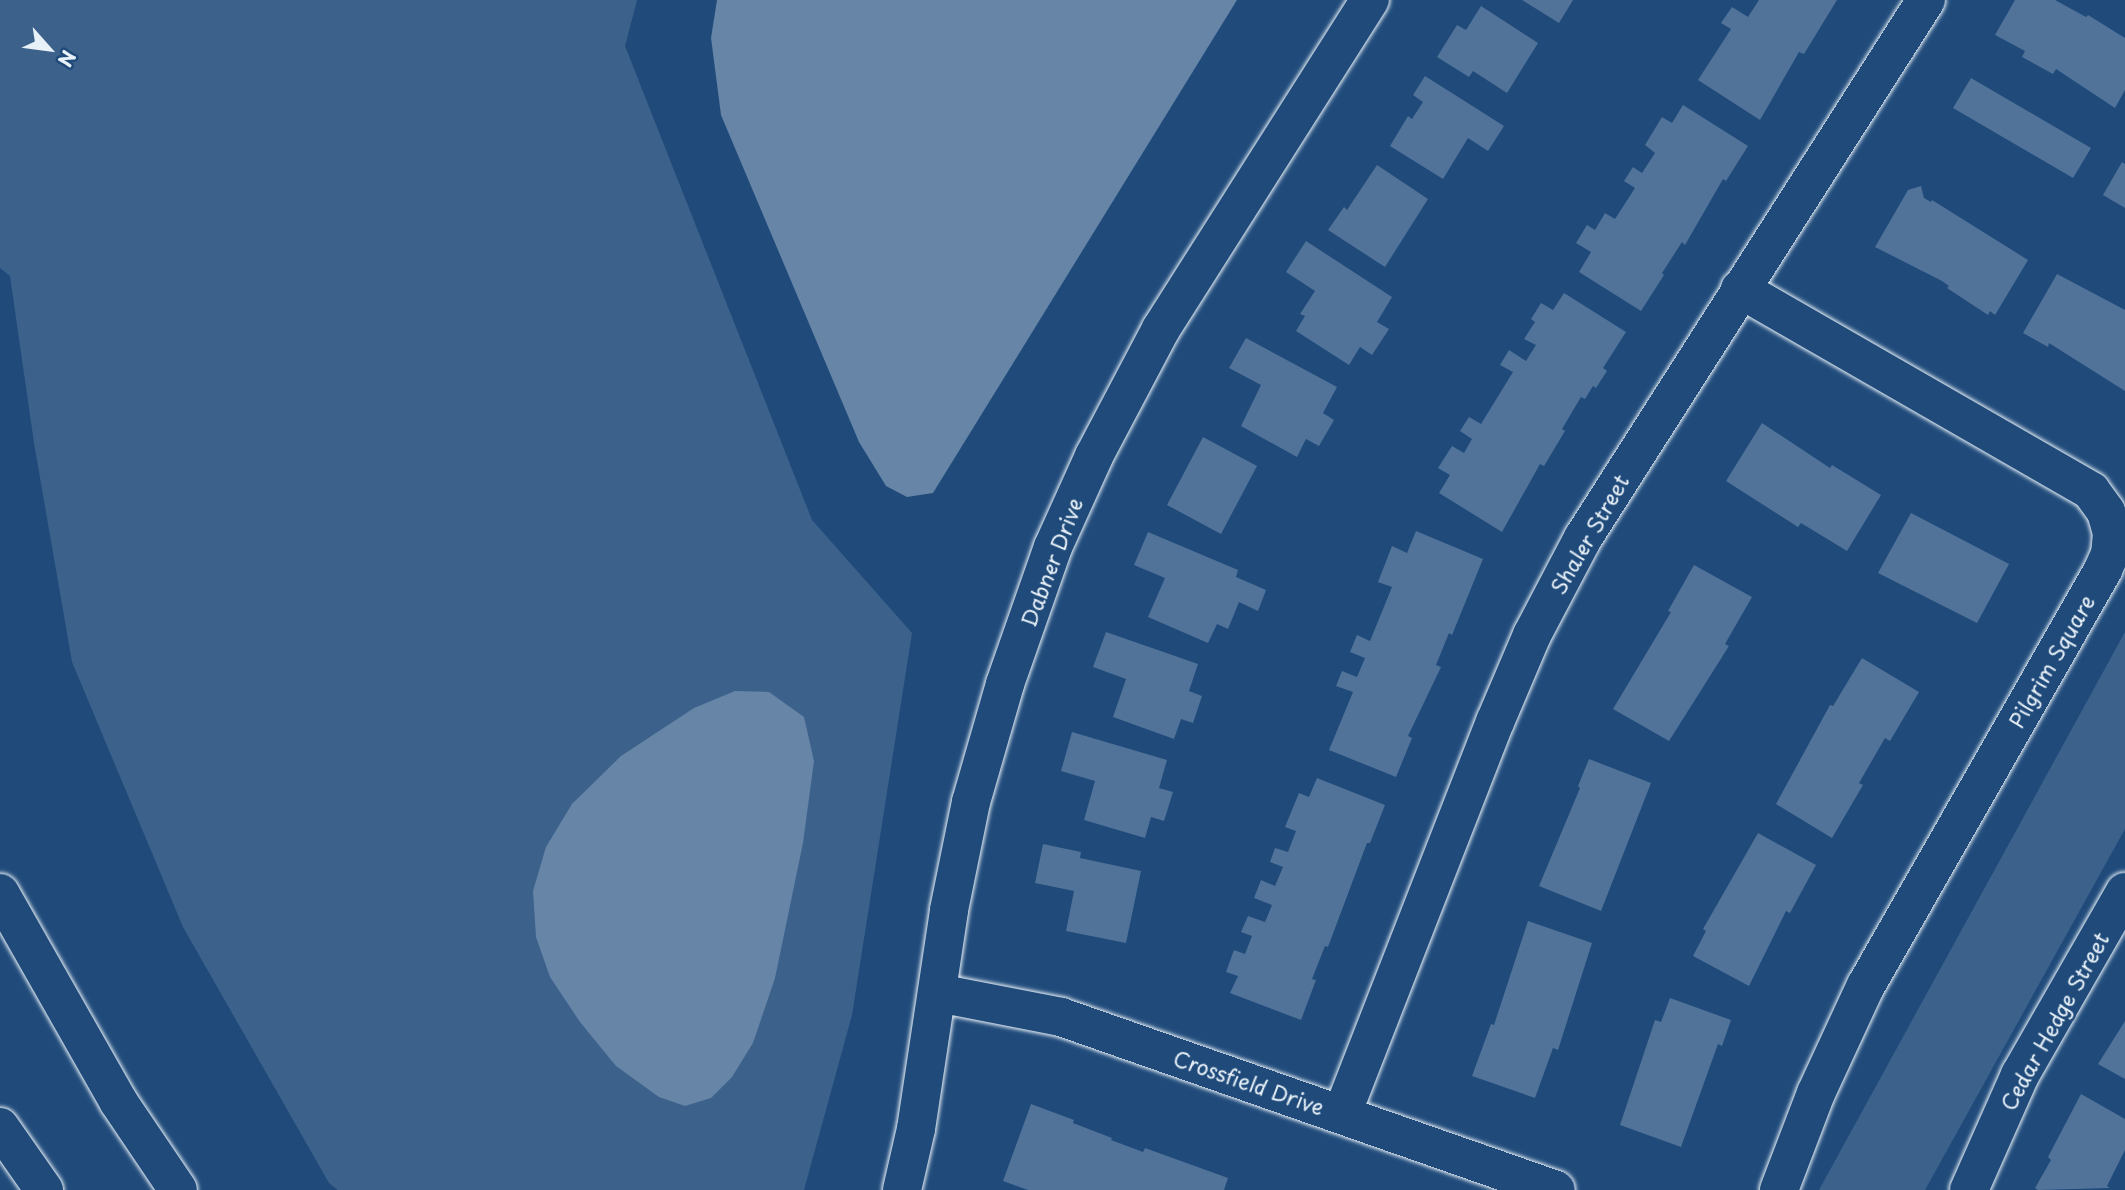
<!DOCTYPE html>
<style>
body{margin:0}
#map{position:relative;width:2125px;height:1190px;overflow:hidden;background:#1f4a7a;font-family:"Playpen Sans",sans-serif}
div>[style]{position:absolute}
.green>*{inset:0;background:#3c628c}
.water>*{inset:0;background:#6685a7}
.building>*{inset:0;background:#517399}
.roads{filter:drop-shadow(0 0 2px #e8f1f8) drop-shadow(0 0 2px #e8f1f8)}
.minor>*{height:38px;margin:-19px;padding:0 19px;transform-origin:19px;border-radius:19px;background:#1f4a7a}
.primary>*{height:38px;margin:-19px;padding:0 19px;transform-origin:19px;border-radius:19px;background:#1f4a7a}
span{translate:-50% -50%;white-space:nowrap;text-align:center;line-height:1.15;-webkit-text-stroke:5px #1f4a7a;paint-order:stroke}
.street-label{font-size:21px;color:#e8f1f8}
.north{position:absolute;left:14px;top:14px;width:70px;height:70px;-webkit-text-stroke:5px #1f4a7a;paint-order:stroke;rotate:118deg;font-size:19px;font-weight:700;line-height:28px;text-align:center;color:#e8f1f8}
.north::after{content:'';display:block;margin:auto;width:24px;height:32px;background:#e8f1f8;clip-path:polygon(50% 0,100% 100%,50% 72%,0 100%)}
</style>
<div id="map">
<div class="green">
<div style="clip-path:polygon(0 0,637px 0,625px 46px,812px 520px,912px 633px,852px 1015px,804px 1190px,338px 1190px,329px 1183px,183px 927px,72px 662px,34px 443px,10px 276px,0 268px)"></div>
<div style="clip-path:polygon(2125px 632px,2125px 829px,1925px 1190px,1819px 1190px)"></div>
</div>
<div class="water">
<div style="clip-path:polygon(717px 0,1237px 0,933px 493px,907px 497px,886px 486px,859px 442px,721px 115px,711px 38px)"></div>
<div style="clip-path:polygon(735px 691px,769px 692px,804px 717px,814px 761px,803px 843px,775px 978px,753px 1043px,732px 1077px,711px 1098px,685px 1106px,659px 1097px,616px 1066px,580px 1022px,550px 977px,536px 937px,533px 891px,546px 847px,572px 804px,621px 756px,694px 708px)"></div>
</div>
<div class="building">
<div style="clip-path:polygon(1522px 0,1573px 0,1559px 23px)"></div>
<div style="clip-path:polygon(1759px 0,1837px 0,1804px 54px,1799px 52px,1760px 120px,1698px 80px,1731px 29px,1721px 23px,1732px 7px,1748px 17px)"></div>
<div style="clip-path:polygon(2015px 0,2055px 0,2086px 17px,2088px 15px,2125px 38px,2125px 90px,2115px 108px,2056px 69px,2053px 74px,2022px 57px,2025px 51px,1995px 35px)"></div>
<div style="clip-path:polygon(1481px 6px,1538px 43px,1507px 93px,1473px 71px,1469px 77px,1437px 57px,1457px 25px,1466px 30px)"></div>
<div style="clip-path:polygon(1425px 76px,1504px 126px,1488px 151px,1468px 138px,1443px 179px,1390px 146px,1408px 116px,1412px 119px,1423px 102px,1413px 95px)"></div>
<div style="clip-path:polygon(1971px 78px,2091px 148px,2073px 178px,1953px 108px)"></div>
<div style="clip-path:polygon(1683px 105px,1748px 146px,1726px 181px,1723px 179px,1685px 245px,1682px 242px,1662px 273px,1664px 275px,1641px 311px,1579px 272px,1591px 252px,1576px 243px,1587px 225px,1595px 230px,1605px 213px,1615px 219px,1635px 188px,1624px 181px,1633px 167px,1642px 173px,1655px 153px,1645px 145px,1662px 117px,1672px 123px)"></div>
<div style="clip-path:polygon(2122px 162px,2125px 164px,2125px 208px,2103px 195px)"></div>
<div style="clip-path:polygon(1377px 165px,1428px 199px,1385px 267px,1328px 230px,1344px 207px,1347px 210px)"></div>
<div style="clip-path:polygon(1921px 186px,1924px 198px,1931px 202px,1932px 200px,2028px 260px,1995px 315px,1990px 311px,1988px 315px,1947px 288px,1949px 286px,1942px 281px,1875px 247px,1908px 190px)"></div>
<div style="clip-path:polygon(1306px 241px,1392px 297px,1377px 322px,1389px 329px,1372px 355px,1360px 347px,1349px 365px,1296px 331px,1305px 316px,1300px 314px,1315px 291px,1286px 272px)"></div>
<div style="clip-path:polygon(2057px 274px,2125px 310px,2125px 391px,2049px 343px,2048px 347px,2023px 333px)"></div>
<div style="clip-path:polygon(1564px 293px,1626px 332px,1603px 368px,1607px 371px,1596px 388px,1593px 386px,1585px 399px,1581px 397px,1562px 429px,1565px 431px,1544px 466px,1540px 464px,1502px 532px,1439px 493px,1450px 475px,1438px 468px,1452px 446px,1464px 453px,1472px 439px,1460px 431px,1469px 417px,1481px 424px,1513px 372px,1500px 365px,1509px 350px,1526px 361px,1536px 345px,1524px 339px,1535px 322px,1531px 319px,1541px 303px,1553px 310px)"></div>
<div style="clip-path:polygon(1246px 338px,1337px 387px,1323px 413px,1334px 420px,1319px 446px,1306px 439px,1297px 457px,1241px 426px,1261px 385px,1229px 368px)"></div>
<div style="clip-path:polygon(1762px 423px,1830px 468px,1832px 465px,1881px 495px,1847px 551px,1801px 523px,1798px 527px,1726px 481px)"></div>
<div style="clip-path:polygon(1203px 437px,1257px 466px,1221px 534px,1167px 505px)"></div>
<div style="clip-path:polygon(1911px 513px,2009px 564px,1977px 623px,1878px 573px)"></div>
<div style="clip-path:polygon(1416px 531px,1483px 559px,1452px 635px,1449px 633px,1436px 665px,1441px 667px,1408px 736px,1412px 738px,1396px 777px,1329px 750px,1353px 692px,1336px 686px,1342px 671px,1357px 677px,1365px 658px,1350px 652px,1357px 635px,1370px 641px,1392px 587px,1378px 582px,1392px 546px,1407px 553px)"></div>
<div style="clip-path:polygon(1148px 532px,1238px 570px,1236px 577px,1266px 590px,1258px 611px,1239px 602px,1228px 629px,1217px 624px,1208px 643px,1148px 617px,1165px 578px,1134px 565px)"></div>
<div style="clip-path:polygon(1694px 565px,1752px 597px,1725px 644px,1729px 646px,1669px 741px,1613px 709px,1671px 612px,1668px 611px)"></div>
<div style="clip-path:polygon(1106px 632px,1198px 664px,1189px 691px,1202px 696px,1193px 723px,1181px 719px,1174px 739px,1113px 717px,1126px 679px,1093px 667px)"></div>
<div style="clip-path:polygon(1862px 658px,1919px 692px,1890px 741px,1885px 738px,1859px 783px,1863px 785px,1832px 838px,1776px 804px,1830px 705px,1833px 706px)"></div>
<div style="clip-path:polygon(1072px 732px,1167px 760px,1159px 788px,1173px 792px,1164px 821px,1151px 817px,1145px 838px,1084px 820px,1095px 781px,1061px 771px)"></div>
<div style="clip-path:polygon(1589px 759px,1651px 783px,1601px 911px,1539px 886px,1580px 788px,1578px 786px)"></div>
<div style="clip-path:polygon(1317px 778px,1385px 805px,1370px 843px,1367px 843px,1328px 947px,1325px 946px,1312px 979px,1316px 980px,1301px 1020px,1230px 993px,1238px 976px,1226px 972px,1234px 950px,1245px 954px,1252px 936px,1241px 932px,1248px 916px,1265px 922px,1272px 905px,1254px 898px,1261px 880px,1275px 886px,1283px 867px,1270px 862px,1275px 848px,1288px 852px,1296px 831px,1285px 827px,1299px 793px,1309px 797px)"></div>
<div style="clip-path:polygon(1758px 833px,1816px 865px,1790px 913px,1786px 911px,1749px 986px,1693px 956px,1706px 931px,1703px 929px)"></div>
<div style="clip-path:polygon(1043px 844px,1081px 852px,1080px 858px,1141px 871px,1126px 943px,1066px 931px,1074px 891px,1035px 883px)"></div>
<div style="clip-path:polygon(1528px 921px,1592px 943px,1558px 1050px,1553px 1048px,1535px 1098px,1472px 1076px,1491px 1024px,1494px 1025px)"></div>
<div style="clip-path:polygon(1670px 998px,1731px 1020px,1722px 1046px,1718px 1044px,1681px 1147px,1620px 1125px,1655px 1020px,1661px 1022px)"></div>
<div style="clip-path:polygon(2125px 1021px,2125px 1079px,2098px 1064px)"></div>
<div style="clip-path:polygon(2081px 1094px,2125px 1119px,2125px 1150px,2107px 1186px,2110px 1188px,2038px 1190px,2035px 1188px,2051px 1160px,2048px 1157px)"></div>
<div style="clip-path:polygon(1031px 1104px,1074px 1120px,1073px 1123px,1112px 1138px,1111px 1140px,1143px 1152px,1145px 1148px,1228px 1178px,1224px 1190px,1028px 1190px,1003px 1181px)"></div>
</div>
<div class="roads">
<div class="minor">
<div style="left:1740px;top:289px;width:405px;rotate:29.9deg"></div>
<div style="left:2091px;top:491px;width:26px;rotate:54deg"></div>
<div style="left:2106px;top:512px;width:22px;rotate:74deg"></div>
<div style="left:2112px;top:533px;width:21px;rotate:95deg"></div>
<div style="left:2110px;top:554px;width:17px;rotate:114deg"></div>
<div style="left:2103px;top:570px;width:478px;rotate:119.7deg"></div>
<div style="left:1866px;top:985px;width:119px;rotate:114.8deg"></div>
<div style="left:1816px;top:1093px;width:104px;rotate:110.9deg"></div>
<div style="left:938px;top:993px;width:125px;rotate:11deg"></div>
<div style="left:1061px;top:1017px;width:524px;rotate:19.26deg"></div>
<div style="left:1342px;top:1114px;width:421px;rotate:-68.7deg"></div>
<div style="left:1495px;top:722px;width:95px;rotate:-67deg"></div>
<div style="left:1532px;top:635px;width:110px;rotate:-62.3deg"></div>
<div style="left:1583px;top:538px;width:638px;rotate:-57.48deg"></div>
<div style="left:902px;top:1190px;width:63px;rotate:-77.1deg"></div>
<div style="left:916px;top:1129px;width:221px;rotate:-81.4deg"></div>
<div style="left:949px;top:910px;width:110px;rotate:-78.5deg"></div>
<div style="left:971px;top:802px;width:123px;rotate:-73.9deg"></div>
<div style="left:1005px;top:684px;width:145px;rotate:-70.7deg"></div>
<div style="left:1053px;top:547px;width:100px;rotate:-65.7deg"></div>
<div style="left:1094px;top:456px;width:144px;rotate:-62.2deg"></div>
<div style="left:1161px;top:329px;width:390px;rotate:-57.6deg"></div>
<div style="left:1969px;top:1190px;width:126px;rotate:-66.1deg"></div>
<div style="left:2020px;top:1075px;width:211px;rotate:-60.2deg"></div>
</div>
<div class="primary">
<div style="left:0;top:893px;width:239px;rotate:60.4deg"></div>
<div style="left:118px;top:1101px;width:107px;rotate:56deg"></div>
<div style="left:0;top:1127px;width:77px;rotate:55.1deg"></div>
</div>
</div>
<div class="street-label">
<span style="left:1589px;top:534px;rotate:-60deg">Shaler Street</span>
<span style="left:1051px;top:562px;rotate:-69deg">Dabner Drive</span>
<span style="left:2051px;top:661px;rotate:-60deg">Pilgrim Square</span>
<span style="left:2054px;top:1021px;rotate:-61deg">Cedar Hedge Street</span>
<span style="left:1249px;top:1082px;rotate:19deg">Crossfield Drive</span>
</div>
<div class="north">N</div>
</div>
